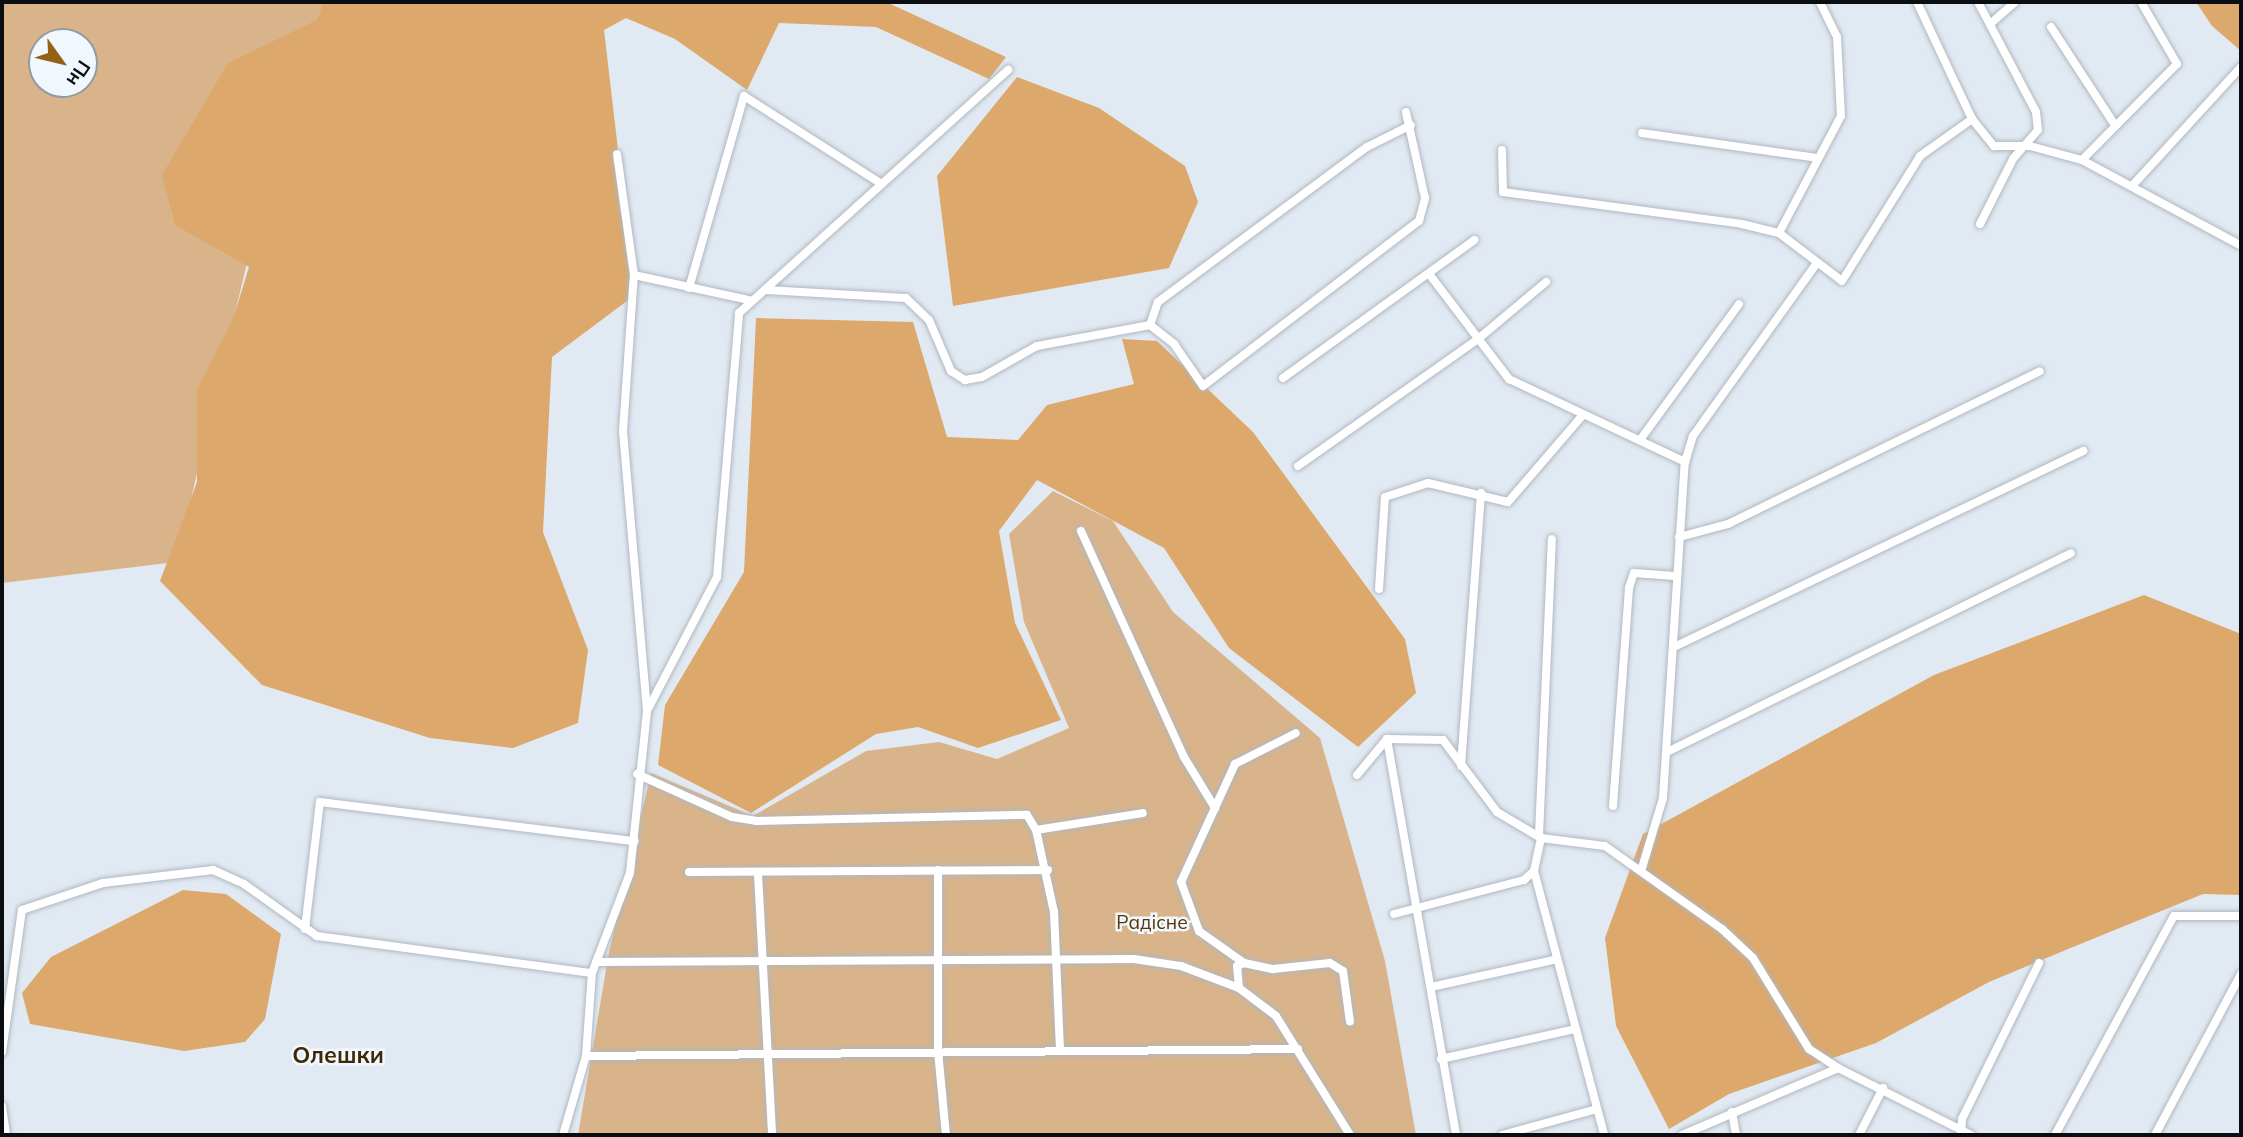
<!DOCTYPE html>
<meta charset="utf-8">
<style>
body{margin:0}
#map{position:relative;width:2243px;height:1137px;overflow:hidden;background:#e1eaf3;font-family:Mulish,sans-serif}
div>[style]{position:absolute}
.green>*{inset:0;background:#d9b48a}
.forest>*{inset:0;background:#dca86b}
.roads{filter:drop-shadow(0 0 2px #b0b8c0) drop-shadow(0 0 2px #b0b8c0)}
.minor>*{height:8px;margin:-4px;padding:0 4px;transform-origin:4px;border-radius:4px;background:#fff}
span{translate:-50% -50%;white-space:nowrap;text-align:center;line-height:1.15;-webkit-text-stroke:5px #f0f7fe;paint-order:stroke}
.park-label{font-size:19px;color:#573601}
.quarter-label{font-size:23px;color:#412805;font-weight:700}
.frame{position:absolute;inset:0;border:4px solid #0b0e11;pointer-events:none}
.north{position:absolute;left:28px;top:28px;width:70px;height:70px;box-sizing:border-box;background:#f0f7fe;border:2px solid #949a9f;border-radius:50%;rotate:124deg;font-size:19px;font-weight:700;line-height:28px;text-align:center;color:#0b0e11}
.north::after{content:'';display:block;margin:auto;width:24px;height:32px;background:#956215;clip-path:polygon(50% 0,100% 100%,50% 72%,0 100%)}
</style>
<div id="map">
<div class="green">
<div style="clip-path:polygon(evenodd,2px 2px,339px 2px,278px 132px,176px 562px,2px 583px,2px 2px,42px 42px,84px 42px,84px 84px,42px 84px,42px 42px)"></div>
<div style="clip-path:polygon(1053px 491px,1113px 521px,1173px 612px,1320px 738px,1385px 961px,1416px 1135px,578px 1135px,609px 952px,651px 773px,753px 816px,866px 751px,939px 742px,997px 759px,1069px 728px,1024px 622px,1009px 534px)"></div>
</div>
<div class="forest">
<div style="clip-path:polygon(324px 2px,886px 2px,1006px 57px,989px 79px,876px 27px,779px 23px,747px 90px,675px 39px,626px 18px,604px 30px,635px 295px,552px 357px,543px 532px,588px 650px,578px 723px,513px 748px,430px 738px,262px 685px,160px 581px,197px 482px,197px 390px,233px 319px,249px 267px,175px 225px,162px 175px,228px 63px,317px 20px)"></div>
<div style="clip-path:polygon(2196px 2px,2241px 2px,2241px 51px,2212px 26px)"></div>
<div style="clip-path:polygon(1017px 77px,1099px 108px,1185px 166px,1198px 202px,1169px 268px,953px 306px,937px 176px)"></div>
<div style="clip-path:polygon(756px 318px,913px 322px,947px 437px,1018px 440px,1047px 405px,1134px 384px,1122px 339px,1157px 341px,1253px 432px,1330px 537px,1405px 639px,1416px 693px,1358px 747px,1229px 648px,1164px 548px,1037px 480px,999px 531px,1015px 623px,1061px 720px,978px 748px,918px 727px,876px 734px,751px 813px,658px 765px,665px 705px,744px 572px)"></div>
<div style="clip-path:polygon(2144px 595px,2241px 634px,2241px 895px,2203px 894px,2073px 947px,1989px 982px,1876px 1043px,1729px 1094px,1669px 1129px,1616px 1026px,1605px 938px,1643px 834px,1934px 675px)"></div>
<div style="clip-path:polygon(183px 890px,226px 894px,281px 934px,265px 1019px,245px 1042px,184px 1051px,30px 1024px,22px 993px,51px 957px)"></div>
</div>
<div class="roads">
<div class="minor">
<div style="left:1917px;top:2px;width:129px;rotate:64.8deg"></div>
<div style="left:1978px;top:2px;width:124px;rotate:62.2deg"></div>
<div style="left:2036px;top:112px;width:18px;rotate:84deg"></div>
<div style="left:2038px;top:130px;width:38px;rotate:131deg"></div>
<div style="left:2013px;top:159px;width:73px;rotate:116.9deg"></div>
<div style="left:1990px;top:24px;width:33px;rotate:-41deg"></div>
<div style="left:2051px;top:27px;width:117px;rotate:56.9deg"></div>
<div style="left:1642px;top:133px;width:178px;rotate:8.1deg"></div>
<div style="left:1502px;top:150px;width:42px;rotate:88.6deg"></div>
<div style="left:1503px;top:192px;width:241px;rotate:7.6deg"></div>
<div style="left:1742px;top:224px;width:38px;rotate:14deg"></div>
<div style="left:1779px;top:233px;width:79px;rotate:37.3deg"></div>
<div style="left:1842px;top:281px;width:147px;rotate:-58deg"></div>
<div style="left:1920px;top:156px;width:64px;rotate:-35.4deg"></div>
<div style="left:1972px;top:119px;width:35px;rotate:51deg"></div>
<div style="left:1994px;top:146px;width:36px"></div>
<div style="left:2030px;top:146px;width:54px;rotate:15.1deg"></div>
<div style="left:2082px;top:160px;width:179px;rotate:28.3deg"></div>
<div style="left:2082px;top:160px;width:135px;rotate:-45.3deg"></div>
<div style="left:2177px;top:64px;width:72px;rotate:-120.1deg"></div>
<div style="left:2132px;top:186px;width:161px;rotate:-47.5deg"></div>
<div style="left:1779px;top:233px;width:132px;rotate:-62.1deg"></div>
<div style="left:1841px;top:116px;width:79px;rotate:-92.9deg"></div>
<div style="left:1837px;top:37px;width:39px;rotate:-116deg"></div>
<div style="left:634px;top:275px;width:118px;rotate:12.3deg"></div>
<div style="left:1430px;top:275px;width:131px;rotate:52.8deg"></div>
<div style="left:1509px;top:379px;width:195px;rotate:25.2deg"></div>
<div style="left:689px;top:288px;width:200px;rotate:-74deg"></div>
<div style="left:744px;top:96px;width:161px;rotate:32.6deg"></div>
<div style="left:766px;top:290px;width:140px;rotate:3.3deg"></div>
<div style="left:906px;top:298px;width:32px;rotate:44deg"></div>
<div style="left:929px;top:320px;width:56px;rotate:66.7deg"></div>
<div style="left:951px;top:371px;width:17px;rotate:33deg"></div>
<div style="left:965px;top:380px;width:17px;rotate:-10deg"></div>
<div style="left:982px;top:377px;width:63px;rotate:-29.4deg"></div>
<div style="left:1037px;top:346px;width:115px;rotate:-10.5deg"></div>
<div style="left:1150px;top:325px;width:31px;rotate:38deg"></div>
<div style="left:1174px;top:344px;width:51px;rotate:55.4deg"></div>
<div style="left:1203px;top:386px;width:272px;rotate:-37.4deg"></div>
<div style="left:1419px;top:221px;width:24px;rotate:-75deg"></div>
<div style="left:1425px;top:198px;width:88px;rotate:-102.5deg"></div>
<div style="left:1150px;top:325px;width:24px;rotate:-71deg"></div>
<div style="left:1158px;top:302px;width:260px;rotate:-36.6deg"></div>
<div style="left:1367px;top:147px;width:49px;rotate:-26.6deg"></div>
<div style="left:1283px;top:378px;width:236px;rotate:-35.8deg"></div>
<div style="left:1640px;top:440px;width:168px;rotate:-53.9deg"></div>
<div style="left:1298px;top:466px;width:220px;rotate:-35.2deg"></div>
<div style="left:1478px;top:339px;width:89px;rotate:-40deg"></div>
<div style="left:1081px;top:531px;width:248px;rotate:65.5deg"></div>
<div style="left:1184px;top:757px;width:60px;rotate:58.7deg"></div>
<div style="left:1679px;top:537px;width:51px;rotate:-14.9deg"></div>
<div style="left:1728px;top:524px;width:347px;rotate:-26.1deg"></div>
<div style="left:1379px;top:589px;width:92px;rotate:-86.3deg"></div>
<div style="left:1385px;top:497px;width:45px;rotate:-18deg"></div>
<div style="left:1428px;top:483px;width:82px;rotate:13.4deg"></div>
<div style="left:1508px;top:502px;width:113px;rotate:-49.3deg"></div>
<div style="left:1674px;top:647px;width:454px;rotate:-25.6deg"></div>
<div style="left:647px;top:711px;width:151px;rotate:-62.4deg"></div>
<div style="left:717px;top:577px;width:265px;rotate:-85.2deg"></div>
<div style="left:739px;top:313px;width:363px;rotate:-42.1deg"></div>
<div style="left:1387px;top:739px;width:402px;rotate:80.1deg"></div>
<div style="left:1667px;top:752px;width:450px;rotate:-26.2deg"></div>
<div style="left:1461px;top:766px;width:274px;rotate:-85.8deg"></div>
<div style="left:637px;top:774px;width:104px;rotate:24.4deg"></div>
<div style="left:732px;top:817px;width:24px;rotate:9deg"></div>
<div style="left:756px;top:821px;width:271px;rotate:-1.3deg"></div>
<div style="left:1027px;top:815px;width:17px;rotate:59deg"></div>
<div style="left:1036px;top:830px;width:108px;rotate:-9deg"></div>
<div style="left:1357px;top:775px;width:47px;rotate:-50.2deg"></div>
<div style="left:1387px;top:739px;width:56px;rotate:1deg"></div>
<div style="left:1443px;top:740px;width:90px;rotate:53.1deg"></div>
<div style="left:1497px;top:812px;width:51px;rotate:30.6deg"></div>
<div style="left:1541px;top:838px;width:64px;rotate:7.1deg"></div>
<div style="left:1605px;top:846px;width:143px;rotate:35.4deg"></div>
<div style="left:1722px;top:929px;width:42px;rotate:43.1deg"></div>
<div style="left:1753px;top:958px;width:107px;rotate:58.4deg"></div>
<div style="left:1809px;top:1049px;width:35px;rotate:33deg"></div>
<div style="left:1613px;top:806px;width:219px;rotate:-85.8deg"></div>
<div style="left:1629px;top:588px;width:16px;rotate:-72deg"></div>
<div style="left:1634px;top:573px;width:41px;rotate:4.2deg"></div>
<div style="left:1036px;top:830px;width:84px;rotate:77.6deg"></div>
<div style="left:1054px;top:912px;width:136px;rotate:87.5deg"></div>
<div style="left:1539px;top:835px;width:296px;rotate:-87.5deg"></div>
<div style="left:1642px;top:868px;width:73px;rotate:-73.3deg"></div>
<div style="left:1663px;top:798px;width:337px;rotate:-86.3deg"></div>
<div style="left:1685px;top:462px;width:27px;rotate:-73deg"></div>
<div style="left:1693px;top:436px;width:213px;rotate:-54.4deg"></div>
<div style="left:938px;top:870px;width:181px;rotate:90deg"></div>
<div style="left:938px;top:1051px;width:84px;rotate:84.6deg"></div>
<div style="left:1534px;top:871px;width:273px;rotate:75.1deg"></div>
<div style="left:689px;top:872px;width:359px;rotate:-0.3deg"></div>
<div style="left:758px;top:874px;width:261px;rotate:86.9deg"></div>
<div style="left:1394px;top:914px;width:134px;rotate:-14.7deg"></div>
<div style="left:1524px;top:880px;width:13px;rotate:-42deg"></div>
<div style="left:1534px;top:871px;width:34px;rotate:-78deg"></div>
<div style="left:305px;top:929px;width:128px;rotate:-83.3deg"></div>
<div style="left:320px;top:802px;width:317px;rotate:7.1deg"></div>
<div style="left:596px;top:962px;width:538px;rotate:-0.32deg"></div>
<div style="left:1134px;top:959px;width:48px;rotate:8.5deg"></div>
<div style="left:1181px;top:966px;width:62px;rotate:20.8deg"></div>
<div style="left:1239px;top:988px;width:46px;rotate:37.1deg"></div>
<div style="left:1276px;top:1016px;width:140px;rotate:58.1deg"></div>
<div style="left:1244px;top:963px;width:55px;rotate:-144.6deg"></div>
<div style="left:1199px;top:931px;width:52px;rotate:-110.2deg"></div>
<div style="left:1181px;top:882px;width:130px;rotate:-65.4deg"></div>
<div style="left:1235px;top:764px;width:68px;rotate:-26.9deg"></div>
<div style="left:1431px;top:987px;width:126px;rotate:-12.4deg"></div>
<div style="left:1239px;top:988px;width:22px;rotate:-95deg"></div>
<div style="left:1237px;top:966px;width:8px;rotate:-23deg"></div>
<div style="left:1244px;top:963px;width:30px;rotate:12deg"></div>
<div style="left:1273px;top:969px;width:57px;rotate:-6deg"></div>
<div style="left:1330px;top:963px;width:15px;rotate:32deg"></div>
<div style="left:1343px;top:971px;width:51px;rotate:82.2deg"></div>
<div style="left:2px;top:1052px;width:143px;rotate:-82deg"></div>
<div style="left:22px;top:910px;width:85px;rotate:-18.4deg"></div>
<div style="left:103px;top:883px;width:111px;rotate:-6.7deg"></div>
<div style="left:213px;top:870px;width:34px;rotate:24deg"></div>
<div style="left:244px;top:884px;width:90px;rotate:35.5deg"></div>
<div style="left:317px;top:936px;width:277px;rotate:7.7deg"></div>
<div style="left:586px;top:1056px;width:712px;rotate:-0.56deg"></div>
<div style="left:1441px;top:1059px;width:137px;rotate:-12.6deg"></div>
<div style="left:2px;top:1106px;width:29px;rotate:82deg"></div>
<div style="left:1732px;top:1112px;width:23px;rotate:80deg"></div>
<div style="left:1961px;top:1134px;width:15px;rotate:-86deg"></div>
<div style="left:1962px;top:1119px;width:174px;rotate:-63.7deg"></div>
<div style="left:563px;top:1135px;width:82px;rotate:-73.8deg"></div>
<div style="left:586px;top:1056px;width:83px;rotate:-85.9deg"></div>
<div style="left:592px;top:973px;width:107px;rotate:-69.2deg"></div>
<div style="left:630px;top:873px;width:163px;rotate:-84deg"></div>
<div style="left:647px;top:711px;width:281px;rotate:-94.9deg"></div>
<div style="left:623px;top:431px;width:156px;rotate:-86deg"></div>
<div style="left:634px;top:275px;width:122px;rotate:-98deg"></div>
<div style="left:1502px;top:1135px;width:98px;rotate:-15.3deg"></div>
<div style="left:1682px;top:1135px;width:170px;rotate:-23.2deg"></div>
<div style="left:1838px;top:1068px;width:149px;rotate:26.7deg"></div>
<div style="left:1859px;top:1135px;width:53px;rotate:-62.9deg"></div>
<div style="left:2055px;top:1135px;width:249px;rotate:-61.5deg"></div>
<div style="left:2174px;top:916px;width:67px"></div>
<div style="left:2155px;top:1135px;width:183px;rotate:-61.9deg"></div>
</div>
</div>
<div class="park-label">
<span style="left:1152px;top:923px">Радісне</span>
</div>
<div class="quarter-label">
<span style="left:338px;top:1055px">Олешки</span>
</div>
<div class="frame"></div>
<div class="north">Пн</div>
</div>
